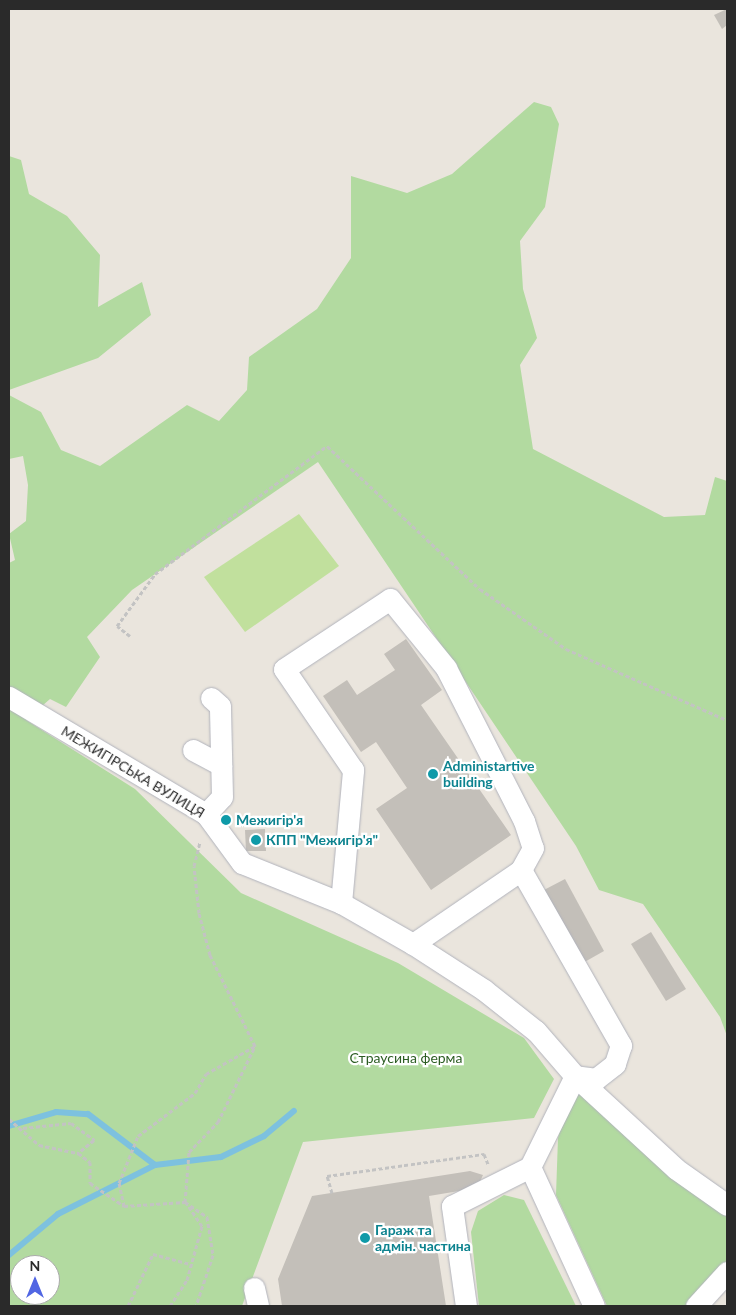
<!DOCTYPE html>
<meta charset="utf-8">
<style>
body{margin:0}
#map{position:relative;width:736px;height:1315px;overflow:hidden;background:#eae5dd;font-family:Lato,sans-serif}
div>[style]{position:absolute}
.green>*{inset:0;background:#b2daa0}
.pitch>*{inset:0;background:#c1e09d}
.stream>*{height:6px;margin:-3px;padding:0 3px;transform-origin:3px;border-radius:3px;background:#7dc1df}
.building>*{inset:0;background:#c3bfb9}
.path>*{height:3px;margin-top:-1.5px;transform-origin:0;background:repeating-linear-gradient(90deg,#c3c3c3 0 4px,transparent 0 6.5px)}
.roads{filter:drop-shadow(0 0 1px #b1b3bc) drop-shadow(0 0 1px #b1b3bc)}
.minor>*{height:21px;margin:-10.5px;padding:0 10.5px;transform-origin:10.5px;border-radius:10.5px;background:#fff}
.dots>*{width:14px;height:14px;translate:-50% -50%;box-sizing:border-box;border:2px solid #fff;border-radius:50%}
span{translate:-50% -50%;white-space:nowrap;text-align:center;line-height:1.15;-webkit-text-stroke:4.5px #fff;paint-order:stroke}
.culture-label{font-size:14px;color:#0d838f;font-weight:700}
.left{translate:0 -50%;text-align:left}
.street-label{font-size:14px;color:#2a2a2a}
.park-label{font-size:14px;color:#2c5d23}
.frame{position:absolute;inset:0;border:10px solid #2a2a2a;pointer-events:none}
.north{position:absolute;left:10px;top:1255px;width:50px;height:50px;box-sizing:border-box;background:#fff;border:1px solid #aaa;border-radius:50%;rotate:0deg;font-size:14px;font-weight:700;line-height:20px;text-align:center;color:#2a2a2a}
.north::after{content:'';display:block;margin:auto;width:18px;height:22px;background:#5166e3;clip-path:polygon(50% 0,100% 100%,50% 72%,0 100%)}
</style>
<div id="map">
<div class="green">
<div style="clip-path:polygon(evenodd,534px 102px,551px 107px,559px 124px,545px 207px,520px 241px,523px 289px,537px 338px,520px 365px,533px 449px,664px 517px,705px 515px,715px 477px,727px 481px,727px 1036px,720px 1017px,643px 904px,599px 890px,576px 846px,318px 462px,132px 590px,87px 637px,100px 657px,66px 707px,50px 699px,26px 720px,135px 789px,241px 893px,398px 963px,524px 1038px,554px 1079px,534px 1118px,303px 1142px,242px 1306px,9px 1306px,9px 563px,15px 560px,9px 534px,26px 521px,28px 485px,23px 456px,9px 459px,9px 395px,41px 412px,61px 450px,100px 466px,187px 405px,219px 421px,247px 390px,249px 357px,317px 309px,351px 258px,351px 176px,407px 193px,452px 174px,534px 102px,20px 1265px,50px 1265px,50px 1295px,20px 1295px,20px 1265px)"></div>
<div style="clip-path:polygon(9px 156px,21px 160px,29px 194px,67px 216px,100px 255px,98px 307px,142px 282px,151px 315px,98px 358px,9px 390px)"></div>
<div style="clip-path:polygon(579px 1092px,727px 1217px,727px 1271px,701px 1306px,607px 1306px,556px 1195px,558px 1138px,564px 1114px)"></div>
<div style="clip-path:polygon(504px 1195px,524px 1200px,576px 1306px,479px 1306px,471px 1232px,478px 1211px)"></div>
</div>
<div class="pitch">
<div style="clip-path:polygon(299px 514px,339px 566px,245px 632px,204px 577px)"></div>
</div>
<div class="stream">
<div style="left:9px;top:1126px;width:49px;rotate:-16.6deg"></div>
<div style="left:56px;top:1112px;width:32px;rotate:4deg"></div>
<div style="left:88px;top:1114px;width:84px;rotate:37.3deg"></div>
<div style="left:9px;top:1255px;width:64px;rotate:-39.9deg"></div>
<div style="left:58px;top:1214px;width:109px;rotate:-26.8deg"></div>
<div style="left:155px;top:1165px;width:66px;rotate:-6.9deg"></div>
<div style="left:221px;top:1157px;width:48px;rotate:-26deg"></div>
<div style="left:264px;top:1136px;width:39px;rotate:-40deg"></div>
</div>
<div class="building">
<div style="clip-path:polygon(727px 9px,727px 25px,722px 29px,714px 15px)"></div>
<div style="clip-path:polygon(406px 639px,442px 690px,421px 705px,511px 835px,431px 890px,376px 809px,407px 788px,376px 742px,361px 752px,323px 696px,347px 680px,357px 695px,395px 670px,384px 654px)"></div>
<div style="clip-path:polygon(265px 829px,266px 851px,246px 851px,245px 830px)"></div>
<div style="clip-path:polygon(565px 879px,604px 951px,581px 964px,542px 891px)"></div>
<div style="clip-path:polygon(651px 932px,686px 989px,666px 1001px,631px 944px)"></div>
<div style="clip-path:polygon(470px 1171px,483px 1175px,477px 1188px,429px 1196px,446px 1306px,282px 1306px,278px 1279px,312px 1196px)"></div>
</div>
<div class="path">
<div style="left:130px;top:636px;width:16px;rotate:-142deg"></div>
<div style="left:117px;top:626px;width:64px;rotate:-53.8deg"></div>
<div style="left:155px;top:574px;width:214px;rotate:-36.7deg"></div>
<div style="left:327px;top:446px;width:209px;rotate:43.1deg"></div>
<div style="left:480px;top:589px;width:105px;rotate:34.9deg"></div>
<div style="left:566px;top:649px;width:176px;rotate:23.8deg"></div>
<div style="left:9px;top:1119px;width:40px;rotate:41deg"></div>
<div style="left:39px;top:1145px;width:40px;rotate:12deg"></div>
<div style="left:78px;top:1153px;width:15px;rotate:37deg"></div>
<div style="left:90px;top:1162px;width:21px;rotate:90deg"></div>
<div style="left:90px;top:1183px;width:41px;rotate:34.1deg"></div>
<div style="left:124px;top:1206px;width:61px;rotate:-3.8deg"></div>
<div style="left:185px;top:1202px;width:50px;rotate:-85.4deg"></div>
<div style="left:189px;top:1152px;width:42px;rotate:-46deg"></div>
<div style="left:218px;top:1122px;width:85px;rotate:-64deg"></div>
<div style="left:255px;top:1046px;width:102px;rotate:-116.3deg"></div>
<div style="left:210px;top:955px;width:43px;rotate:-104.7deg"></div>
<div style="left:199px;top:913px;width:47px;rotate:-96.1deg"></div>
<div style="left:194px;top:866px;width:25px;rotate:-76deg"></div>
<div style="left:23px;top:1128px;width:48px;rotate:-5.9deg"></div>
<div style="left:71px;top:1123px;width:29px;rotate:36deg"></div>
<div style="left:94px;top:1140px;width:21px;rotate:141deg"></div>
<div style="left:332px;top:1193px;width:18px;rotate:-106deg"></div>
<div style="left:327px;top:1176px;width:159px;rotate:-8deg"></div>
<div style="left:484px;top:1154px;width:11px;rotate:68deg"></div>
<div style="left:185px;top:1202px;width:27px;rotate:34deg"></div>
<div style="left:207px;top:1217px;width:38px;rotate:81deg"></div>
<div style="left:213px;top:1255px;width:54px;rotate:108.4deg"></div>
<div style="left:124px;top:1206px;width:24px;rotate:-102deg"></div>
<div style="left:119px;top:1183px;width:51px;rotate:-68deg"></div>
<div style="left:138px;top:1136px;width:71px;rotate:-37deg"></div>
<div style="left:195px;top:1093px;width:22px;rotate:-60deg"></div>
<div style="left:206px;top:1074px;width:56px;rotate:-29.7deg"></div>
<div style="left:128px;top:1306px;width:58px;rotate:-64.3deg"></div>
<div style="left:153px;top:1254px;width:39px;rotate:15deg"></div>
<div style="left:170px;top:1306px;width:31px;rotate:-57deg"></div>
<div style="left:187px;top:1280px;width:56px;rotate:-74.5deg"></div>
<div style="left:202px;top:1226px;width:27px;rotate:-124deg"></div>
</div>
<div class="roads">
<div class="minor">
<div style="left:9px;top:697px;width:229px;rotate:30.7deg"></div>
<div style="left:206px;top:814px;width:61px;rotate:53.7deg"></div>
<div style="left:242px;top:863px;width:107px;rotate:22deg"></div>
<div style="left:341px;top:903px;width:83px;rotate:29.7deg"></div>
<div style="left:413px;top:944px;width:85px;rotate:32.9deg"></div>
<div style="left:484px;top:990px;width:66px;rotate:38.3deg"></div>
<div style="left:536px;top:1031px;width:60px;rotate:49.1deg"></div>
<div style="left:575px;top:1076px;width:102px;rotate:116.3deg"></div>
<div style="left:530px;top:1167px;width:153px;rotate:65.3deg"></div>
<div style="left:193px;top:750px;width:32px;rotate:28deg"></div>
<div style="left:206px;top:814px;width:23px;rotate:-47deg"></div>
<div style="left:222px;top:797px;width:91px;rotate:-91.3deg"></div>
<div style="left:220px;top:706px;width:12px;rotate:-138deg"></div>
<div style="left:341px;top:903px;width:134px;rotate:-84.8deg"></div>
<div style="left:353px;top:770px;width:122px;rotate:-124.3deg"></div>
<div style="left:284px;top:669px;width:127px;rotate:-33.4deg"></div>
<div style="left:390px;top:599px;width:89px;rotate:50.9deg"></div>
<div style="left:446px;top:668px;width:172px;rotate:63deg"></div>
<div style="left:524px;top:821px;width:28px;rotate:72deg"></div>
<div style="left:533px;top:848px;width:25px;rotate:119deg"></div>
<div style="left:521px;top:870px;width:202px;rotate:60.3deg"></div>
<div style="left:621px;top:1045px;width:20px;rotate:108deg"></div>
<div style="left:615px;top:1064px;width:24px;rotate:142deg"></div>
<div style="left:596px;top:1079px;width:21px;rotate:-172deg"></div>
<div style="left:413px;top:944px;width:131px;rotate:-34.4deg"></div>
<div style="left:575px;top:1076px;width:137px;rotate:42.6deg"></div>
<div style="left:676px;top:1169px;width:62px;rotate:35.2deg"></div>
<div style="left:254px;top:1288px;width:18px;rotate:77deg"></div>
<div style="left:466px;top:1306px;width:101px;rotate:-98deg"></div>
<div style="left:452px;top:1206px;width:87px;rotate:-26.6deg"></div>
<div style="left:696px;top:1306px;width:46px;rotate:-47.6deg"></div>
</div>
</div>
<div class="dots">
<div style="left:433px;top:774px;background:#0f9aa8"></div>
<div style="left:226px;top:820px;background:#0f9aa8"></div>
<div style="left:256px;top:840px;background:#0f9aa8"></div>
<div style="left:365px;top:1238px;background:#0f9aa8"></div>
</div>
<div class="culture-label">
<span class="left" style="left:443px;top:774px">Administartive<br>building</span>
<span class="left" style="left:236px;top:820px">Межигір'я</span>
<span class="left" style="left:266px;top:840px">КПП "Межигір'я"</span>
<span class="left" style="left:375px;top:1238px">Гараж та<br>адмін. частина</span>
</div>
<div class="street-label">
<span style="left:133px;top:772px;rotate:31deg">МЕЖИГІРСЬКА ВУЛИЦЯ</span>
</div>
<div class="park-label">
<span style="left:406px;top:1058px">Страусина ферма</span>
</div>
<div class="frame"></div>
<div class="north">N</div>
</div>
